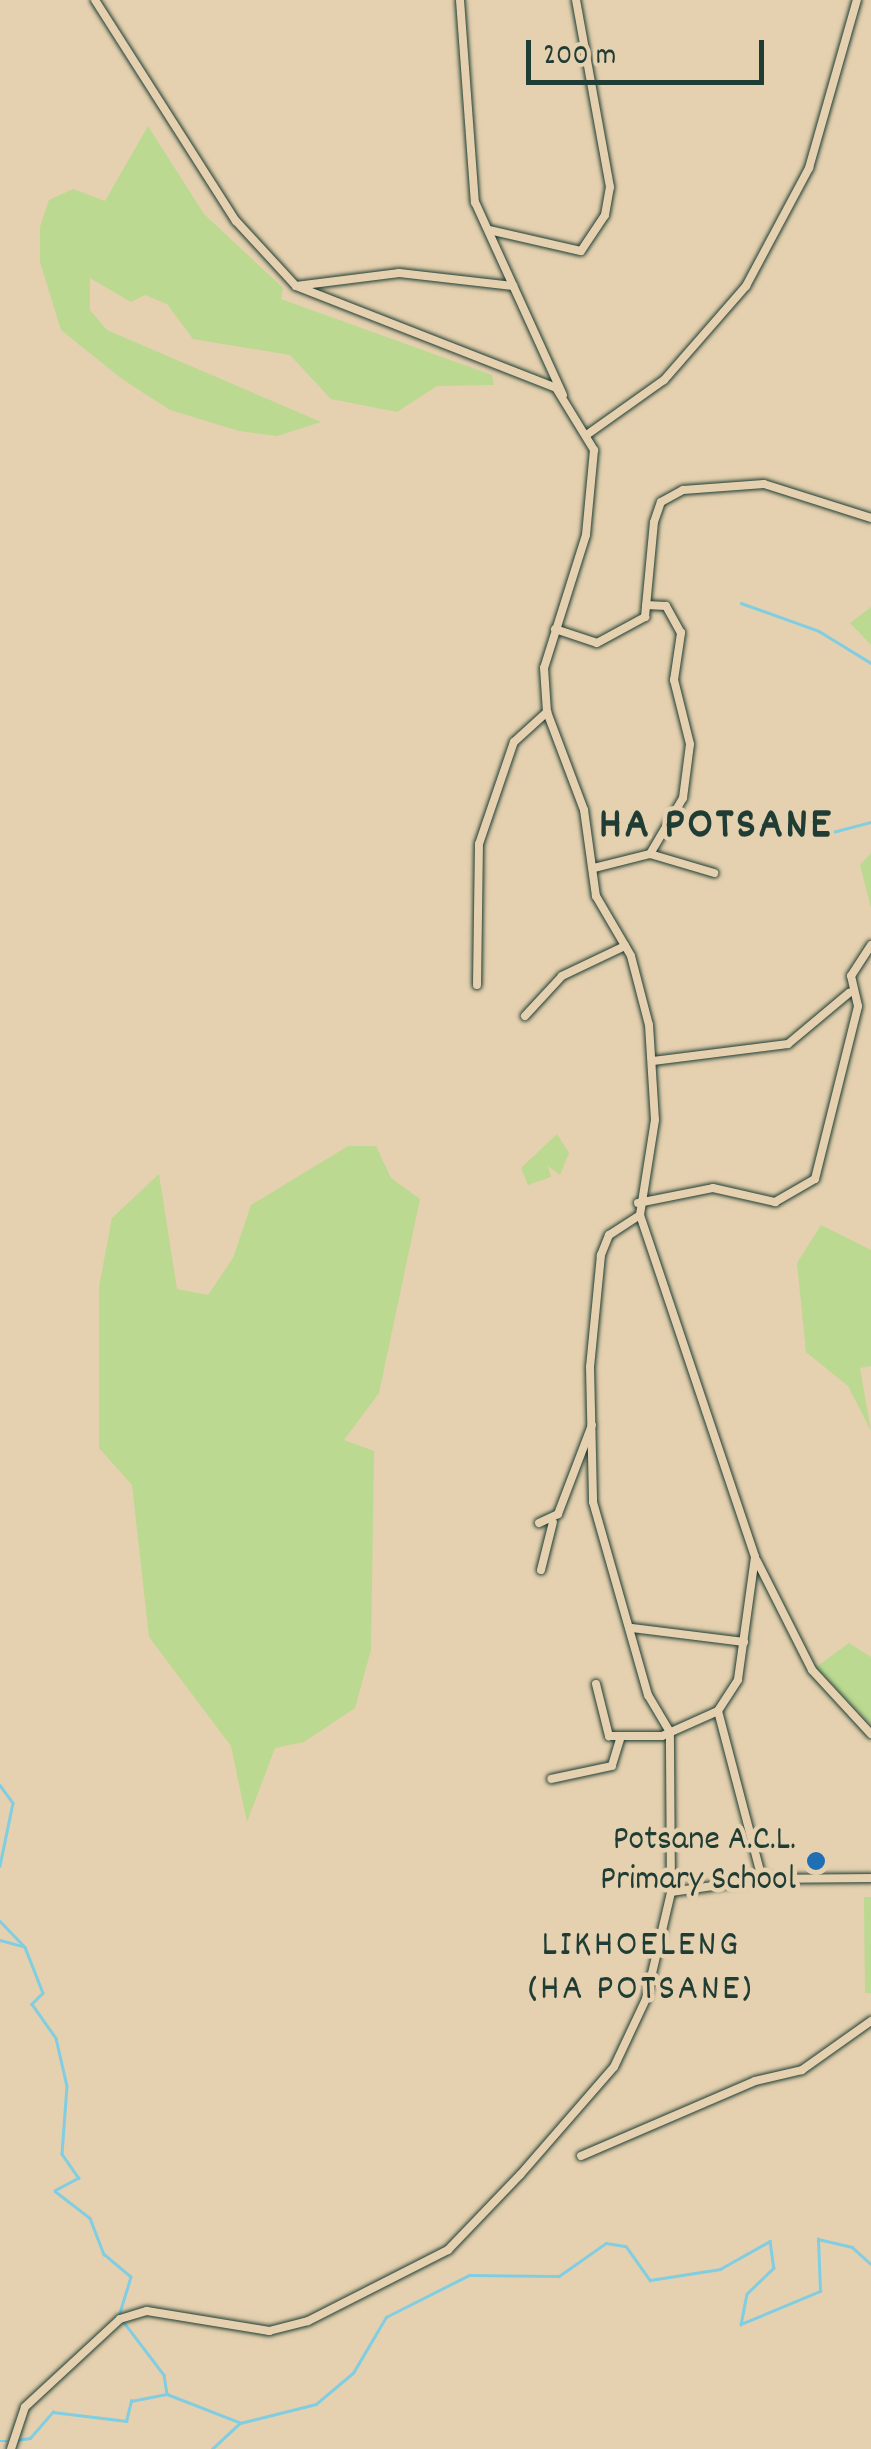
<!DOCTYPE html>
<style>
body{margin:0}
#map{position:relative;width:871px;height:2449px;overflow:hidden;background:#e5d1af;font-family:Dekko,sans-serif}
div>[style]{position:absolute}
.green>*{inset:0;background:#bbd991}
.stream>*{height:2.5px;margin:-1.25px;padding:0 1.25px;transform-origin:1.25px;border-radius:1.25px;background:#81cde1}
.roads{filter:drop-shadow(0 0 2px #1f3d34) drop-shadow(0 0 2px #1f3d34)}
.minor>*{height:8px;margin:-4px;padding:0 4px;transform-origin:4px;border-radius:4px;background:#e5d1af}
.dots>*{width:28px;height:28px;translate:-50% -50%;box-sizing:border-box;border:5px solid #e5d1af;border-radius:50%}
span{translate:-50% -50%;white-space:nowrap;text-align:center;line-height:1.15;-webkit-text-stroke:9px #e5d1af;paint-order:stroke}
.poi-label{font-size:35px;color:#1f3d34}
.right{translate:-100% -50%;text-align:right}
.neighbourhood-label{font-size:38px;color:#1f3d34;letter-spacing:2.5px}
.district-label{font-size:45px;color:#1f3d34;font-weight:700;letter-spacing:2.5px}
.scale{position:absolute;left:526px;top:40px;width:238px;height:45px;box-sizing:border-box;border:5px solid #1f3d34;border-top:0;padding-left:12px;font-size:30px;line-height:35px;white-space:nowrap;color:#1f3d34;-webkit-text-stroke:8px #e5d1af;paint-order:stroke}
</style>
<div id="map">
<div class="green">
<div style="clip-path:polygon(148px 126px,204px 214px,283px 288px,281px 299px,492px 375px,494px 385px,437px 386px,397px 412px,331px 399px,290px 355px,193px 339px,167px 304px,145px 295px,131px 302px,90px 278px,90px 310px,107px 330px,321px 422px,277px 436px,239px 431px,170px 410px,122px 379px,61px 330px,40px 262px,40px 227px,49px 200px,73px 189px,105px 201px)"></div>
<div style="clip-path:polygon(871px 607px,871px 645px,850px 623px)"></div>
<div style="clip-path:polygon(871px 853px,871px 908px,860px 865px)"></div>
<div style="clip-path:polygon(557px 1134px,569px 1153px,560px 1175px,548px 1166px,551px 1177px,528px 1185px,521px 1168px)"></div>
<div style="clip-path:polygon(348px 1146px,376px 1146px,391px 1178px,420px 1199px,379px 1393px,344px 1440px,374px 1451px,371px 1650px,355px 1708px,304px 1742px,275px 1748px,247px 1822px,231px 1746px,149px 1637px,132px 1485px,99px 1448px,99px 1287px,112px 1218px,159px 1174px,177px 1289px,208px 1295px,233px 1258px,251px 1205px)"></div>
<div style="clip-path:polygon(821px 1225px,871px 1250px,871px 1366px,860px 1368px,871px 1431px,848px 1386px,806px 1352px,797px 1263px)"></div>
<div style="clip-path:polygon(849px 1643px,871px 1657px,871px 1725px,816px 1667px)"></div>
<div style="clip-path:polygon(864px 1897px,871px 1897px,871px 1993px,865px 1993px)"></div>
</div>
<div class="stream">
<div style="left:741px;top:603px;width:83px;rotate:19.7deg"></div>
<div style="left:819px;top:631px;width:61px;rotate:31.6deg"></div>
<div style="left:829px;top:833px;width:43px;rotate:-14.7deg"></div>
<div style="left:0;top:1785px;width:22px;rotate:54deg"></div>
<div style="left:13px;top:1803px;width:64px;rotate:101.7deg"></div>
<div style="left:0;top:1921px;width:36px;rotate:46deg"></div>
<div style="left:25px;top:1947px;width:49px;rotate:68.6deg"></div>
<div style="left:43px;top:1993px;width:16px;rotate:135deg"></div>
<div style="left:32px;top:2004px;width:42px;rotate:54.8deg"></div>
<div style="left:56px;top:2038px;width:49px;rotate:77.1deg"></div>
<div style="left:67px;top:2086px;width:68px;rotate:94.2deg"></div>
<div style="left:62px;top:2154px;width:29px;rotate:55deg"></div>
<div style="left:79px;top:2178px;width:27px;rotate:152deg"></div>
<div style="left:55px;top:2191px;width:44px;rotate:37.6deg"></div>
<div style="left:90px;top:2218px;width:39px;rotate:69deg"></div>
<div style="left:104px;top:2254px;width:35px;rotate:40deg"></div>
<div style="left:131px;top:2277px;width:39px;rotate:107deg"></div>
<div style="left:0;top:1940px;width:24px;rotate:15deg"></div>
<div style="left:123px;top:2321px;width:68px;rotate:52.8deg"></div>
<div style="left:164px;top:2375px;width:19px;rotate:81deg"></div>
<div style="left:16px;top:2440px;width:14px;rotate:-8deg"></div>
<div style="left:30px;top:2438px;width:35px;rotate:-49deg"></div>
<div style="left:53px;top:2412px;width:74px;rotate:7deg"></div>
<div style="left:126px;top:2421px;width:21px;rotate:-76deg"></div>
<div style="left:131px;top:2401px;width:37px;rotate:-11deg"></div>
<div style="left:167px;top:2394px;width:77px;rotate:21.3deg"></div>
<div style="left:0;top:2441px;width:7px"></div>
<div style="left:212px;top:2449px;width:38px;rotate:-43deg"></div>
<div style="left:240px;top:2423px;width:78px;rotate:-14deg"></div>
<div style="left:316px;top:2404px;width:48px;rotate:-40deg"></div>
<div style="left:353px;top:2373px;width:65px;rotate:-59.5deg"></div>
<div style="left:386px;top:2317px;width:93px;rotate:-26.8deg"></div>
<div style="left:469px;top:2275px;width:90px;rotate:0.6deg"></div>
<div style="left:559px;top:2276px;width:57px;rotate:-35.1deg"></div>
<div style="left:606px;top:2243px;width:20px;rotate:9deg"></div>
<div style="left:626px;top:2246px;width:42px;rotate:54.8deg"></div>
<div style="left:650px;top:2280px;width:71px;rotate:-8.9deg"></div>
<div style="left:720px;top:2269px;width:57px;rotate:-29.2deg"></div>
<div style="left:770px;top:2241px;width:27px;rotate:82deg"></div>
<div style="left:774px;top:2268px;width:37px;rotate:136deg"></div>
<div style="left:747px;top:2294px;width:31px;rotate:101deg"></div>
<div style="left:741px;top:2324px;width:86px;rotate:-22.7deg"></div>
<div style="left:820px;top:2291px;width:52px;rotate:-92.2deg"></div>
<div style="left:818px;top:2239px;width:35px;rotate:13deg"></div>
<div style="left:852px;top:2247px;width:25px;rotate:42deg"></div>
</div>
<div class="roads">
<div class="minor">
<div style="left:95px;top:0;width:262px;rotate:57.5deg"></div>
<div style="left:236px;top:221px;width:88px;rotate:47.3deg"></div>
<div style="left:296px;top:286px;width:279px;rotate:21.4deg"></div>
<div style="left:556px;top:388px;width:73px;rotate:58.5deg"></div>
<div style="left:594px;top:450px;width:85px;rotate:95.4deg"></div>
<div style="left:586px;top:535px;width:139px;rotate:107.5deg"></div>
<div style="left:544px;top:668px;width:44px;rotate:86.1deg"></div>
<div style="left:547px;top:712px;width:105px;rotate:69.3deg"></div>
<div style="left:584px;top:810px;width:87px;rotate:82.1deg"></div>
<div style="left:596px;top:896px;width:69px;rotate:59.7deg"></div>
<div style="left:631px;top:956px;width:71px;rotate:75.4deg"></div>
<div style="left:649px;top:1025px;width:95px;rotate:86.4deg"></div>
<div style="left:655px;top:1120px;width:96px;rotate:99deg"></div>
<div style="left:640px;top:1215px;width:361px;rotate:71.4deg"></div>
<div style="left:755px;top:1557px;width:124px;rotate:97.9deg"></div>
<div style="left:738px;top:1680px;width:37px;rotate:123deg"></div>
<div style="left:718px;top:1711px;width:61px;rotate:155.9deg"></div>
<div style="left:662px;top:1736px;width:41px;rotate:180deg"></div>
<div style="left:621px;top:1736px;width:31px;rotate:107deg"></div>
<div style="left:612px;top:1766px;width:62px;rotate:168deg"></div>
<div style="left:460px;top:0;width:203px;rotate:85.8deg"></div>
<div style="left:475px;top:202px;width:212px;rotate:65.5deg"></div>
<div style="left:489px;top:230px;width:94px;rotate:12.9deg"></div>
<div style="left:581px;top:251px;width:43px;rotate:-56.3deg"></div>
<div style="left:605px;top:215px;width:28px;rotate:-80deg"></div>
<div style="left:610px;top:187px;width:190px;rotate:-100.3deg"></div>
<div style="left:296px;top:286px;width:104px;rotate:-7.2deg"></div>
<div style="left:399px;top:273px;width:115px;rotate:6.5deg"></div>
<div style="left:588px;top:434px;width:93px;rotate:-35.4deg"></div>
<div style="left:664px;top:380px;width:125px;rotate:-48.9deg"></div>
<div style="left:746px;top:286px;width:134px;rotate:-61.9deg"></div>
<div style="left:809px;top:168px;width:175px;rotate:-74.1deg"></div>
<div style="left:555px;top:629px;width:44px;rotate:18.4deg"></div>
<div style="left:597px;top:643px;width:55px;rotate:-28.4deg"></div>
<div style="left:645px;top:617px;width:95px;rotate:-84.6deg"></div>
<div style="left:654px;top:522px;width:21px;rotate:-71deg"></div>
<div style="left:661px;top:502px;width:25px;rotate:-29deg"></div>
<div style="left:683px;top:490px;width:81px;rotate:-4.2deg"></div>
<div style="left:764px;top:484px;width:112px;rotate:17.6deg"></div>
<div style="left:650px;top:854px;width:67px;rotate:16.5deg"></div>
<div style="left:594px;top:868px;width:58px;rotate:-14deg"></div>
<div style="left:650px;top:854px;width:65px;rotate:-59.5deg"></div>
<div style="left:683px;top:798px;width:54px;rotate:-82.6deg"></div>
<div style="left:690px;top:744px;width:66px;rotate:-104deg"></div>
<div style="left:674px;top:680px;width:48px;rotate:-81.5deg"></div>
<div style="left:681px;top:633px;width:31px;rotate:-119deg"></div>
<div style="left:666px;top:606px;width:20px;rotate:-177deg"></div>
<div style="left:477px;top:985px;width:141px;rotate:-89.2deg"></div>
<div style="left:479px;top:844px;width:108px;rotate:-71.1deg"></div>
<div style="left:514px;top:742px;width:45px;rotate:-42.3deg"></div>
<div style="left:525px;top:1016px;width:54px;rotate:-47.2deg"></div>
<div style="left:562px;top:976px;width:70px;rotate:-25.5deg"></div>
<div style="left:653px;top:1061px;width:136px;rotate:-7.2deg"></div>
<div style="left:788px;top:1044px;width:80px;rotate:-39.9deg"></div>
<div style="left:638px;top:1203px;width:76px;rotate:-11.3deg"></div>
<div style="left:713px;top:1188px;width:64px;rotate:12.7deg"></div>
<div style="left:775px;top:1202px;width:46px;rotate:-29.9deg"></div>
<div style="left:815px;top:1179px;width:178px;rotate:-76deg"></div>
<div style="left:858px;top:1006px;width:31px;rotate:-103deg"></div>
<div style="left:851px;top:976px;width:37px;rotate:-57deg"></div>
<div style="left:640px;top:1215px;width:37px;rotate:147deg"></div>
<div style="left:609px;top:1235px;width:22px;rotate:112deg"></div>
<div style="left:601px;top:1255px;width:113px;rotate:95.6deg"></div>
<div style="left:590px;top:1367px;width:135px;rotate:88.7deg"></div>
<div style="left:593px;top:1502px;width:201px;rotate:74.1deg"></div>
<div style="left:648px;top:1695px;width:43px;rotate:59.3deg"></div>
<div style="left:539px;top:1523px;width:21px;rotate:-25deg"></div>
<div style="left:558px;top:1514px;width:95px;rotate:-69.1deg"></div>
<div style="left:757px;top:1561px;width:122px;rotate:63.2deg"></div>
<div style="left:812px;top:1670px;width:87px;rotate:47.3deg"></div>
<div style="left:541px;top:1570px;width:49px;rotate:-76deg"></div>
<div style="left:632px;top:1628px;width:113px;rotate:7.1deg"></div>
<div style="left:596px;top:1684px;width:54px;rotate:76deg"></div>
<div style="left:609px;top:1736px;width:12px"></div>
<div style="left:718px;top:1711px;width:174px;rotate:75.3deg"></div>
<div style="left:671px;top:1892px;width:92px;rotate:-8.1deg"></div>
<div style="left:762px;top:1879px;width:109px;rotate:-0.5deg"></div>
<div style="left:581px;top:2156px;width:189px;rotate:-23.3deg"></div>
<div style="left:755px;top:2081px;width:48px;rotate:-13.2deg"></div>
<div style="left:802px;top:2070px;width:85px;rotate:-35.4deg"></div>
<div style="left:11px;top:2449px;width:44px;rotate:-71.6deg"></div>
<div style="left:25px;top:2407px;width:129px;rotate:-42.8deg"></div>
<div style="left:120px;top:2319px;width:28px;rotate:-17deg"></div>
<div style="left:147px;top:2311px;width:124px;rotate:9.3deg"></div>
<div style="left:269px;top:2331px;width:40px;rotate:-14.4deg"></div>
<div style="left:308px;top:2321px;width:157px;rotate:-26.9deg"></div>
<div style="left:448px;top:2250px;width:104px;rotate:-46.2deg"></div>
<div style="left:520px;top:2175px;width:143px;rotate:-49deg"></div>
<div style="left:614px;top:2067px;width:75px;rotate:-64.8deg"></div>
<div style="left:646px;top:1999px;width:110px;rotate:-76.8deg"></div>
<div style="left:671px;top:1892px;width:160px;rotate:-90.4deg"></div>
</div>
</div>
<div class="dots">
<div style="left:816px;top:1861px;background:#1f6fb2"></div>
</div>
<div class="poi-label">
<span class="right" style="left:796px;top:1861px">Potsane A.C.L.<br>Primary School</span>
</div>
<div class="neighbourhood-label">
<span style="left:641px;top:1969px">LIKHOELENG<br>(HA POTSANE)</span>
</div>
<div class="district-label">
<span style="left:716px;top:828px">HA POTSANE</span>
</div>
<div class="scale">200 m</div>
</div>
